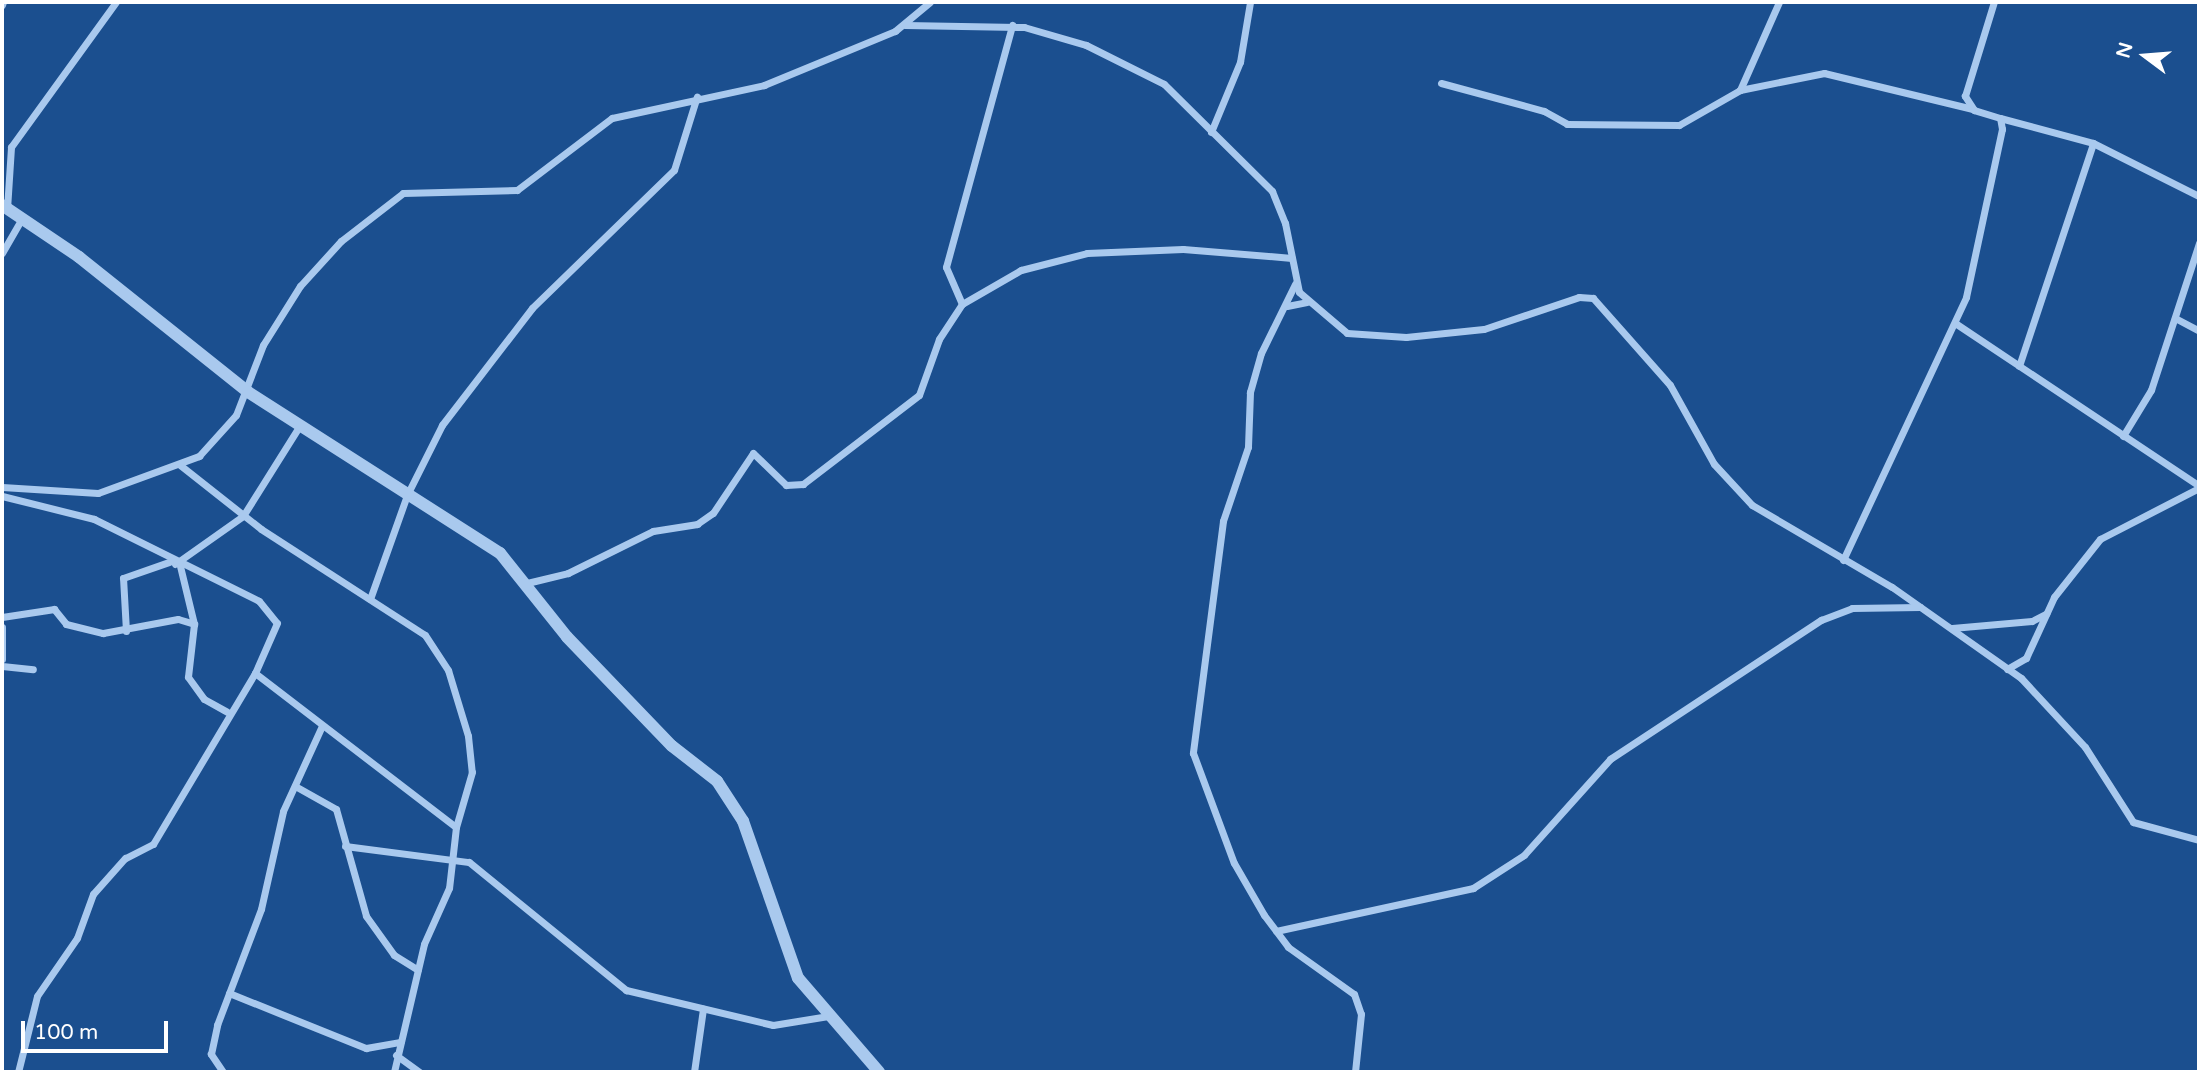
<!DOCTYPE html>
<style>
body{margin:0}
#map{position:relative;width:2201px;height:1074px;overflow:hidden;background:#1b4f8f;font-family:"Varela Round",sans-serif}
div>[style]{position:absolute}
.minor>*{height:7px;margin:-3.5px;padding:0 3.5px;transform-origin:3.5px;border-radius:3.5px;background:#a9c9ee}
.tertiary>*{height:12px;margin:-6px;padding:0 6px;transform-origin:6px;border-radius:6px;background:#a9c9ee}
span{translate:-50% -50%;white-space:nowrap;text-align:center;line-height:1.15;-webkit-text-stroke:6px #1b4f8f;paint-order:stroke}
.frame{position:absolute;inset:0;border:4px solid #fff;pointer-events:none}
.north{position:absolute;left:2110px;top:21px;width:70px;height:70px;-webkit-text-stroke:5px #1b4f8f;paint-order:stroke;rotate:286deg;font-size:19px;font-weight:700;line-height:28px;text-align:center;color:#fff}
.north::after{content:'';display:block;margin:auto;width:24px;height:32px;background:#fff;clip-path:polygon(50% 0,100% 100%,50% 72%,0 100%)}
.scale{position:absolute;left:21px;top:1021px;width:147px;height:32px;box-sizing:border-box;border:4px solid #fff;border-top:0;padding-left:9px;font-size:21px;line-height:24px;white-space:nowrap;color:#fff;-webkit-text-stroke:5px #1b4f8f;paint-order:stroke}
</style>
<div id="map">
<div class="minor">
<div style="left:2px;top:5px;width:3px;rotate:-72deg"></div>
<div style="left:905px;top:25px;width:119px;rotate:1deg"></div>
<div style="left:1024px;top:27px;width:65px;rotate:16.2deg"></div>
<div style="left:1086px;top:45px;width:87px;rotate:26.6deg"></div>
<div style="left:1164px;top:84px;width:152px;rotate:44.7deg"></div>
<div style="left:1272px;top:191px;width:35px;rotate:68deg"></div>
<div style="left:1285px;top:223px;width:70px;rotate:78.5deg"></div>
<div style="left:1299px;top:292px;width:63px;rotate:40.5deg"></div>
<div style="left:1347px;top:333px;width:59px;rotate:3.9deg"></div>
<div style="left:1406px;top:337px;width:78px;rotate:-5.9deg"></div>
<div style="left:1484px;top:329px;width:100px;rotate:-18.6deg"></div>
<div style="left:1579px;top:297px;width:14px;rotate:4deg"></div>
<div style="left:1593px;top:298px;width:116px;rotate:48.5deg"></div>
<div style="left:1670px;top:385px;width:90px;rotate:60.9deg"></div>
<div style="left:1714px;top:464px;width:56px;rotate:47.2deg"></div>
<div style="left:1752px;top:505px;width:162px;rotate:30.4deg"></div>
<div style="left:1892px;top:587px;width:158px;rotate:35.2deg"></div>
<div style="left:2021px;top:678px;width:94px;rotate:47.2deg"></div>
<div style="left:2085px;top:747px;width:89px;rotate:57.4deg"></div>
<div style="left:2133px;top:822px;width:68px;rotate:15.3deg"></div>
<div style="left:1441px;top:83px;width:107px;rotate:15.2deg"></div>
<div style="left:1544px;top:111px;width:26px;rotate:29deg"></div>
<div style="left:1567px;top:124px;width:112px;rotate:0.5deg"></div>
<div style="left:1679px;top:125px;width:70px;rotate:-29.8deg"></div>
<div style="left:1740px;top:90px;width:86px;rotate:-11.4deg"></div>
<div style="left:1824px;top:73px;width:153px;rotate:13.6deg"></div>
<div style="left:1740px;top:90px;width:96px;rotate:-66.1deg"></div>
<div style="left:2000px;top:118px;width:96px;rotate:15deg"></div>
<div style="left:2093px;top:143px;width:119px;rotate:26.6deg"></div>
<div style="left:1211px;top:132px;width:76px;rotate:-67.5deg"></div>
<div style="left:1240px;top:62px;width:61px;rotate:-80.5deg"></div>
<div style="left:7px;top:209px;width:62px;rotate:-86.3deg"></div>
<div style="left:11px;top:147px;width:179px;rotate:-54.1deg"></div>
<div style="left:2px;top:253px;width:38px;rotate:-60deg"></div>
<div style="left:1295px;top:284px;width:77px;rotate:116.2deg"></div>
<div style="left:1261px;top:353px;width:41px;rotate:105.8deg"></div>
<div style="left:1250px;top:392px;width:55px;rotate:92.1deg"></div>
<div style="left:1248px;top:447px;width:78px;rotate:108.7deg"></div>
<div style="left:1223px;top:521px;width:234px;rotate:97.4deg"></div>
<div style="left:1193px;top:753px;width:117px;rotate:69.6deg"></div>
<div style="left:1234px;top:863px;width:60px;rotate:60deg"></div>
<div style="left:1264px;top:915px;width:40px;rotate:53deg"></div>
<div style="left:1288px;top:947px;width:81px;rotate:35.5deg"></div>
<div style="left:1354px;top:994px;width:21px;rotate:71deg"></div>
<div style="left:1361px;top:1014px;width:58px;rotate:95.9deg"></div>
<div style="left:962px;top:304px;width:40px;rotate:-113.4deg"></div>
<div style="left:946px;top:267px;width:251px;rotate:-74.7deg"></div>
<div style="left:1287px;top:306px;width:20px;rotate:-11deg"></div>
<div style="left:2175px;top:318px;width:27px;rotate:28deg"></div>
<div style="left:1955px;top:323px;width:293px;rotate:33.7deg"></div>
<div style="left:2019px;top:366px;width:235px;rotate:-71.6deg"></div>
<div style="left:2123px;top:436px;width:54px;rotate:-58.7deg"></div>
<div style="left:2151px;top:390px;width:155px;rotate:-71.9deg"></div>
<div style="left:180px;top:465px;width:103px;rotate:38.3deg"></div>
<div style="left:261px;top:529px;width:195px;rotate:32.9deg"></div>
<div style="left:425px;top:635px;width:42px;rotate:56.7deg"></div>
<div style="left:448px;top:670px;width:69px;rotate:73.1deg"></div>
<div style="left:468px;top:736px;width:36px;rotate:84deg"></div>
<div style="left:472px;top:772px;width:57px;rotate:106.2deg"></div>
<div style="left:456px;top:827px;width:61px;rotate:96.5deg"></div>
<div style="left:449px;top:888px;width:61px;rotate:114.1deg"></div>
<div style="left:424px;top:944px;width:131px;rotate:103.2deg"></div>
<div style="left:2px;top:487px;width:96px;rotate:3.6deg"></div>
<div style="left:98px;top:493px;width:108px;rotate:-20.1deg"></div>
<div style="left:199px;top:456px;width:55px;rotate:-47.9deg"></div>
<div style="left:236px;top:415px;width:75px;rotate:-68.9deg"></div>
<div style="left:263px;top:345px;width:70px;rotate:-57.9deg"></div>
<div style="left:300px;top:286px;width:61px;rotate:-47.7deg"></div>
<div style="left:341px;top:241px;width:78px;rotate:-37.7deg"></div>
<div style="left:403px;top:193px;width:114px;rotate:-1.5deg"></div>
<div style="left:517px;top:190px;width:119px;rotate:-37.2deg"></div>
<div style="left:612px;top:118px;width:156px;rotate:-12.2deg"></div>
<div style="left:764px;top:85px;width:142px;rotate:-22.4deg"></div>
<div style="left:895px;top:31px;width:45px;rotate:-39.6deg"></div>
<div style="left:2px;top:496px;width:95px;rotate:14deg"></div>
<div style="left:94px;top:519px;width:184px;rotate:26.4deg"></div>
<div style="left:259px;top:601px;width:28px;rotate:51deg"></div>
<div style="left:277px;top:623px;width:55px;rotate:113.7deg"></div>
<div style="left:255px;top:673px;width:199px;rotate:120.8deg"></div>
<div style="left:153px;top:844px;width:31px;rotate:153deg"></div>
<div style="left:125px;top:858px;width:48px;rotate:131.6deg"></div>
<div style="left:93px;top:894px;width:47px;rotate:110deg"></div>
<div style="left:77px;top:938px;width:70px;rotate:124.6deg"></div>
<div style="left:37px;top:996px;width:78px;rotate:104deg"></div>
<div style="left:1843px;top:560px;width:290px;rotate:-64.9deg"></div>
<div style="left:1966px;top:297px;width:172px;rotate:-77.9deg"></div>
<div style="left:2002px;top:129px;width:11px;rotate:-100deg"></div>
<div style="left:2000px;top:118px;width:27px;rotate:-163deg"></div>
<div style="left:1974px;top:110px;width:17px;rotate:-123deg"></div>
<div style="left:1965px;top:96px;width:98px;rotate:-72.9deg"></div>
<div style="left:175px;top:564px;width:83px;rotate:-35.2deg"></div>
<div style="left:243px;top:516px;width:107px;rotate:-57.9deg"></div>
<div style="left:180px;top:566px;width:60px;rotate:76.4deg"></div>
<div style="left:194px;top:624px;width:53px;rotate:96.5deg"></div>
<div style="left:188px;top:677px;width:27px;rotate:54deg"></div>
<div style="left:204px;top:699px;width:26px;rotate:29deg"></div>
<div style="left:527px;top:583px;width:42px;rotate:-13.7deg"></div>
<div style="left:568px;top:573px;width:95px;rotate:-26.3deg"></div>
<div style="left:653px;top:531px;width:45px;rotate:-9deg"></div>
<div style="left:697px;top:524px;width:19px;rotate:-35deg"></div>
<div style="left:713px;top:513px;width:72px;rotate:-56.3deg"></div>
<div style="left:753px;top:453px;width:46px;rotate:44.1deg"></div>
<div style="left:786px;top:485px;width:17px;rotate:-3deg"></div>
<div style="left:803px;top:484px;width:146px;rotate:-37.5deg"></div>
<div style="left:919px;top:395px;width:59px;rotate:-70.3deg"></div>
<div style="left:939px;top:339px;width:42px;rotate:-56.7deg"></div>
<div style="left:962px;top:304px;width:68px;rotate:-30deg"></div>
<div style="left:1021px;top:270px;width:68px;rotate:-14.4deg"></div>
<div style="left:1087px;top:253px;width:96px;rotate:-2.4deg"></div>
<div style="left:1183px;top:249px;width:109px;rotate:4.7deg"></div>
<div style="left:370px;top:599px;width:110px;rotate:-70.4deg"></div>
<div style="left:407px;top:495px;width:78px;rotate:-63.4deg"></div>
<div style="left:442px;top:425px;width:148px;rotate:-52.4deg"></div>
<div style="left:532px;top:308px;width:198px;rotate:-44.2deg"></div>
<div style="left:674px;top:170px;width:77px;rotate:-72.7deg"></div>
<div style="left:2px;top:617px;width:53px;rotate:-8.7deg"></div>
<div style="left:54px;top:609px;width:19px;rotate:51deg"></div>
<div style="left:66px;top:624px;width:38px;rotate:14deg"></div>
<div style="left:103px;top:633px;width:76px;rotate:-10.6deg"></div>
<div style="left:178px;top:619px;width:17px;rotate:17deg"></div>
<div style="left:2px;top:627px;width:32px;rotate:90deg"></div>
<div style="left:1952px;top:628px;width:80px;rotate:-5deg"></div>
<div style="left:2032px;top:621px;width:16px;rotate:-27deg"></div>
<div style="left:126px;top:631px;width:53px;rotate:-93.2deg"></div>
<div style="left:123px;top:578px;width:49px;rotate:-19.2deg"></div>
<div style="left:2px;top:666px;width:31px;rotate:6deg"></div>
<div style="left:2007px;top:669px;width:22px;rotate:-30deg"></div>
<div style="left:2026px;top:658px;width:67px;rotate:-65.3deg"></div>
<div style="left:2054px;top:597px;width:74px;rotate:-51.6deg"></div>
<div style="left:2100px;top:539px;width:111px;rotate:-27.3deg"></div>
<div style="left:255px;top:673px;width:253px;rotate:37.5deg"></div>
<div style="left:295px;top:786px;width:47px;rotate:29.3deg"></div>
<div style="left:336px;top:809px;width:111px;rotate:74.3deg"></div>
<div style="left:366px;top:916px;width:48px;rotate:54.3deg"></div>
<div style="left:394px;top:955px;width:28px;rotate:32deg"></div>
<div style="left:345px;top:846px;width:125px;rotate:7.4deg"></div>
<div style="left:469px;top:862px;width:203px;rotate:39.2deg"></div>
<div style="left:626px;top:990px;width:151px;rotate:13.4deg"></div>
<div style="left:773px;top:1025px;width:56px;rotate:-9.3deg"></div>
<div style="left:1276px;top:931px;width:202px;rotate:-12.3deg"></div>
<div style="left:1473px;top:888px;width:61px;rotate:-32.9deg"></div>
<div style="left:1524px;top:855px;width:129px;rotate:-48.1deg"></div>
<div style="left:1610px;top:759px;width:253px;rotate:-33.4deg"></div>
<div style="left:1821px;top:620px;width:33px;rotate:-21deg"></div>
<div style="left:1852px;top:608px;width:68px;rotate:-0.8deg"></div>
<div style="left:229px;top:993px;width:148px;rotate:21.9deg"></div>
<div style="left:366px;top:1048px;width:35px;rotate:-10deg"></div>
<div style="left:396px;top:1055px;width:29px;rotate:36deg"></div>
<div style="left:223px;top:1072px;width:22px;rotate:-124deg"></div>
<div style="left:211px;top:1054px;width:30px;rotate:-78deg"></div>
<div style="left:217px;top:1025px;width:124px;rotate:-69.2deg"></div>
<div style="left:261px;top:909px;width:100px;rotate:-77.3deg"></div>
<div style="left:283px;top:811px;width:94px;rotate:-65.4deg"></div>
<div style="left:694px;top:1072px;width:64px;rotate:-81.9deg"></div>
</div>
<div class="tertiary">
<div style="left:2px;top:205px;width:93px;rotate:34deg"></div>
<div style="left:79px;top:257px;width:216px;rotate:38.6deg"></div>
<div style="left:248px;top:392px;width:299px;rotate:32.6deg"></div>
<div style="left:500px;top:553px;width:107px;rotate:51.4deg"></div>
<div style="left:567px;top:637px;width:151px;rotate:46.1deg"></div>
<div style="left:672px;top:746px;width:57px;rotate:37.9deg"></div>
<div style="left:717px;top:781px;width:48px;rotate:57deg"></div>
<div style="left:743px;top:821px;width:166px;rotate:70.7deg"></div>
<div style="left:798px;top:978px;width:124px;rotate:49.2deg"></div>
</div>
<div class="frame"></div>
<div class="north">N</div>
<div class="scale">100 m</div>
</div>
